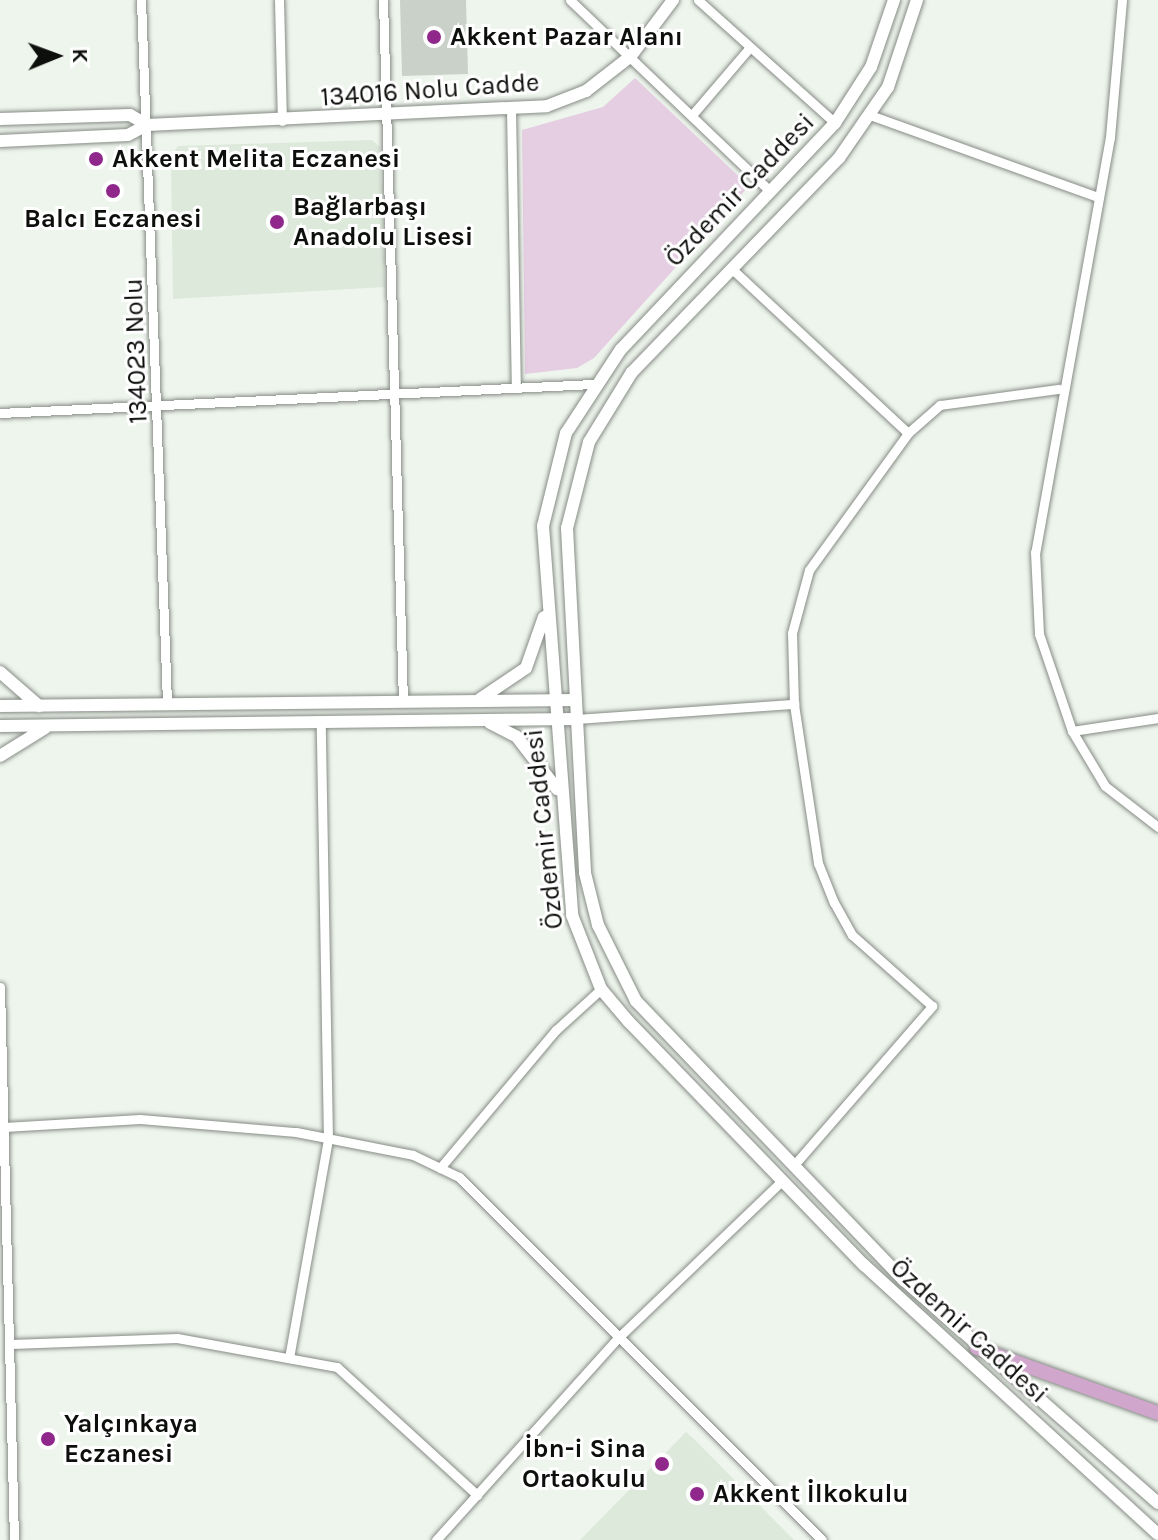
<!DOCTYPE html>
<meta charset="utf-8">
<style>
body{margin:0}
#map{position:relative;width:1158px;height:1540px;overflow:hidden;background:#eef5ed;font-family:Karla,sans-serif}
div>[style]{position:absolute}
.built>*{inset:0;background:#dde9db}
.green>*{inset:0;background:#e5cde2}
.building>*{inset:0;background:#cad1c9}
.roads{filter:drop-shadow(0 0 2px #868c85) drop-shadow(0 0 2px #868c85)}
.street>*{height:9px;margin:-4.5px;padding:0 4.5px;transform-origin:4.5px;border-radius:4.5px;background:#fff}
.secondary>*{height:12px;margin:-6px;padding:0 6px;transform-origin:6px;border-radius:6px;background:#fff}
.primary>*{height:14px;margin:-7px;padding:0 7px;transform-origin:7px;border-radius:7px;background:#d0a6cc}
.dots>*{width:22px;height:22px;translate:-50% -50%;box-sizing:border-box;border:4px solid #fff;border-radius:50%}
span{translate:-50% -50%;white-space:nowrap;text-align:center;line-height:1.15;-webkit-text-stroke:6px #fff;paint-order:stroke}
.poi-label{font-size:26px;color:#0d0f0c;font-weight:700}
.left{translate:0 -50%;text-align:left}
.right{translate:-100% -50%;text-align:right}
.street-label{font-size:26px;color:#0d0f0c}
.north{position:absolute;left:16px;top:16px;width:80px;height:80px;-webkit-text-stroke:6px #fff;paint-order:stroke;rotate:89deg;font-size:22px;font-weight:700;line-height:32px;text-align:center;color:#0d0f0c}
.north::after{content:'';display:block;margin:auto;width:28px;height:36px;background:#0d0f0c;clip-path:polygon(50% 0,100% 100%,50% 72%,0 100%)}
</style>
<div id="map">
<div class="built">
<div style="clip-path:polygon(372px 140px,380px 147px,385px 287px,173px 299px,171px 156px,178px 146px)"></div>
<div style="clip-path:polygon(686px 1432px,694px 1439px,794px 1540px,580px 1540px)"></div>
</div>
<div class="green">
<div style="clip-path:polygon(635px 78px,749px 186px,594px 358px,577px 368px,525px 374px,522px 130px,603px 107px)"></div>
</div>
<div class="building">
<div style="clip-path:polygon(400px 0,466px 0,468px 74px,402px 76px)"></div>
</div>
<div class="roads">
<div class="street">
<div style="left:141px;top:0;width:702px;rotate:87.88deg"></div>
<div style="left:279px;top:0;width:121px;rotate:88.6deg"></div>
<div style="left:383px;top:0;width:701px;rotate:88.37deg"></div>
<div style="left:570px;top:0;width:277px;rotate:43.7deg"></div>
<div style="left:698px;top:0;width:184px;rotate:41.9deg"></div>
<div style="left:1122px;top:0;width:138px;rotate:95deg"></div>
<div style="left:1110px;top:137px;width:422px;rotate:100.2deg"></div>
<div style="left:1035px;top:552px;width:82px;rotate:87.2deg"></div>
<div style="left:1039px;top:634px;width:102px;rotate:71.2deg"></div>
<div style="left:1072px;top:731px;width:64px;rotate:59deg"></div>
<div style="left:1105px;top:786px;width:67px;rotate:37.7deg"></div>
<div style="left:511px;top:109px;width:275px;rotate:89deg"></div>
<div style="left:692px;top:115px;width:89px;rotate:-49.5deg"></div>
<div style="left:870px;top:115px;width:242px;rotate:19.8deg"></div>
<div style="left:731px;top:268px;width:242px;rotate:43deg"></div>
<div style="left:0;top:413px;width:595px;rotate:-2.8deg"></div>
<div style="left:577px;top:719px;width:218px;rotate:-4deg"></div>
<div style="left:794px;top:704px;width:71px;rotate:-91.6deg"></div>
<div style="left:792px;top:633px;width:65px;rotate:-74.9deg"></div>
<div style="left:809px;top:570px;width:169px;rotate:-54.1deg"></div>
<div style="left:908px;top:433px;width:43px;rotate:-41.2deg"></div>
<div style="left:940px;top:405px;width:120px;rotate:-7.7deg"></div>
<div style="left:1072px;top:731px;width:87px;rotate:-8.6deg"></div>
<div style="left:0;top:987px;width:553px;rotate:88.55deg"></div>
<div style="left:4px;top:1127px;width:136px;rotate:-3.4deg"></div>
<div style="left:140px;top:1119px;width:157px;rotate:4.8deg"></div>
<div style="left:296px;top:1132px;width:119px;rotate:11.1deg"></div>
<div style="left:413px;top:1155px;width:51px;rotate:25.6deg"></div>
<div style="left:459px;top:1177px;width:513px;rotate:45deg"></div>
<div style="left:794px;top:1165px;width:211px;rotate:-49deg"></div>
<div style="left:932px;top:1006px;width:107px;rotate:-138.4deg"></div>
<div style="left:852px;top:935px;width:37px;rotate:-119deg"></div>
<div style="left:834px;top:903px;width:43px;rotate:-111.8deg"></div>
<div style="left:818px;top:863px;width:161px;rotate:-98.6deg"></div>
<div style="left:440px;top:1168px;width:180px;rotate:-50deg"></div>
<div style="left:556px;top:1030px;width:61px;rotate:-42.3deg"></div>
<div style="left:11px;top:1344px;width:166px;rotate:-2.1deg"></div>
<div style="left:177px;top:1338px;width:163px;rotate:10.3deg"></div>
<div style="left:337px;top:1367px;width:190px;rotate:42.4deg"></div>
<div style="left:289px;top:1358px;width:221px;rotate:-79.9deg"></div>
<div style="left:328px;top:1140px;width:417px;rotate:-91deg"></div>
<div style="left:436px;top:1540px;width:270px;rotate:-48deg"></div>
<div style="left:617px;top:1339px;width:228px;rotate:-43.8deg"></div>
</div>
<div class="secondary">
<div style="left:894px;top:0;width:71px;rotate:108.9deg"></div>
<div style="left:871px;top:67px;width:67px;rotate:122.7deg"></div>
<div style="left:835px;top:123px;width:311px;rotate:133.4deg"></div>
<div style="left:621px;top:349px;width:100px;rotate:123.2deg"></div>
<div style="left:566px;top:433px;width:96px;rotate:103.9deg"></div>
<div style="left:543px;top:526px;width:390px;rotate:85.7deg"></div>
<div style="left:572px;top:915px;width:79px;rotate:68.6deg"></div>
<div style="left:601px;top:989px;width:43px;rotate:49.7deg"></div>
<div style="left:629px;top:1022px;width:338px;rotate:46deg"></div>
<div style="left:864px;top:1265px;width:398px;rotate:42.5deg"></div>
<div style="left:917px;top:0;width:92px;rotate:108.4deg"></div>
<div style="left:888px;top:87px;width:86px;rotate:124.6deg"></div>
<div style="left:839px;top:158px;width:298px;rotate:134deg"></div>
<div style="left:632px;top:372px;width:82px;rotate:121.6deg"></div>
<div style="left:589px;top:442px;width:89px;rotate:104.3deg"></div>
<div style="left:567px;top:528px;width:345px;rotate:87deg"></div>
<div style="left:585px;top:873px;width:54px;rotate:76deg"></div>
<div style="left:598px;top:925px;width:85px;rotate:63.4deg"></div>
<div style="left:636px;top:1001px;width:387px;rotate:46.2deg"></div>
<div style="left:904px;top:1280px;width:338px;rotate:41.3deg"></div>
<div style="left:0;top:119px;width:130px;rotate:-1.8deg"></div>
<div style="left:130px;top:115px;width:20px;rotate:30deg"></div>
<div style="left:0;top:141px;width:128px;rotate:-2.7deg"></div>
<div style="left:128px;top:135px;width:21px;rotate:-28deg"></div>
<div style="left:147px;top:125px;width:400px;rotate:-2.7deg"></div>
<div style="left:547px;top:106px;width:42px;rotate:-21deg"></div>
<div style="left:586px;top:91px;width:57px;rotate:-37.9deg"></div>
<div style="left:631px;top:56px;width:70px;rotate:-53.1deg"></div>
<div style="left:0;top:672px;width:52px;rotate:41.1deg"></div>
<div style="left:480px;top:699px;width:55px;rotate:-34deg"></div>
<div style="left:526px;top:668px;width:54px;rotate:-70.6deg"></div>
<div style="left:0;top:706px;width:576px;rotate:-0.6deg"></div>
<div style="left:490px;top:723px;width:30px;rotate:27deg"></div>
<div style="left:517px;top:737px;width:66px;rotate:52.4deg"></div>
<div style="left:0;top:726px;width:577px;rotate:-0.7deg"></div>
<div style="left:0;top:756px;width:53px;rotate:-31.9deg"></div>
</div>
<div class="primary">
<div style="left:977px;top:1348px;width:192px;rotate:19.8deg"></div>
</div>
</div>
<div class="dots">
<div style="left:434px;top:37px;background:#90278b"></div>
<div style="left:96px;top:159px;background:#90278b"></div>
<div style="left:113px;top:191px;background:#90278b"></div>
<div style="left:277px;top:222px;background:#90278b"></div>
<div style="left:48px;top:1439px;background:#90278b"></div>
<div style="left:662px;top:1464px;background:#90278b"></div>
<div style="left:697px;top:1494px;background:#90278b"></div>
</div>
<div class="poi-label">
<span class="left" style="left:450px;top:37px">Akkent Pazar Alanı</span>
<span class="left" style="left:112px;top:159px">Akkent Melita Eczanesi</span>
<span class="left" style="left:293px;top:222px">Bağlarbaşı<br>Anadolu Lisesi</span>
<span style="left:113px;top:219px">Balcı Eczanesi</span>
<span class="left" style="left:64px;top:1439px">Yalçınkaya<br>Eczanesi</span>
<span class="right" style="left:646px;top:1464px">İbn-i Sina<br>Ortaokulu</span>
<span class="left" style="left:713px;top:1494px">Akkent İlkokulu</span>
</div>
<div class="street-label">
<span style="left:430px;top:90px;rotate:-4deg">134016 Nolu Cadde</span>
<span style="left:740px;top:190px;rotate:-46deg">Özdemir Caddesi</span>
<span style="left:136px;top:351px;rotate:-92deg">134023 Nolu</span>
<span style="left:544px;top:829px;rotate:-96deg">Özdemir Caddesi</span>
<span style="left:969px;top:1331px;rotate:42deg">Özdemir Caddesi</span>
</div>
<div class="north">K</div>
</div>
